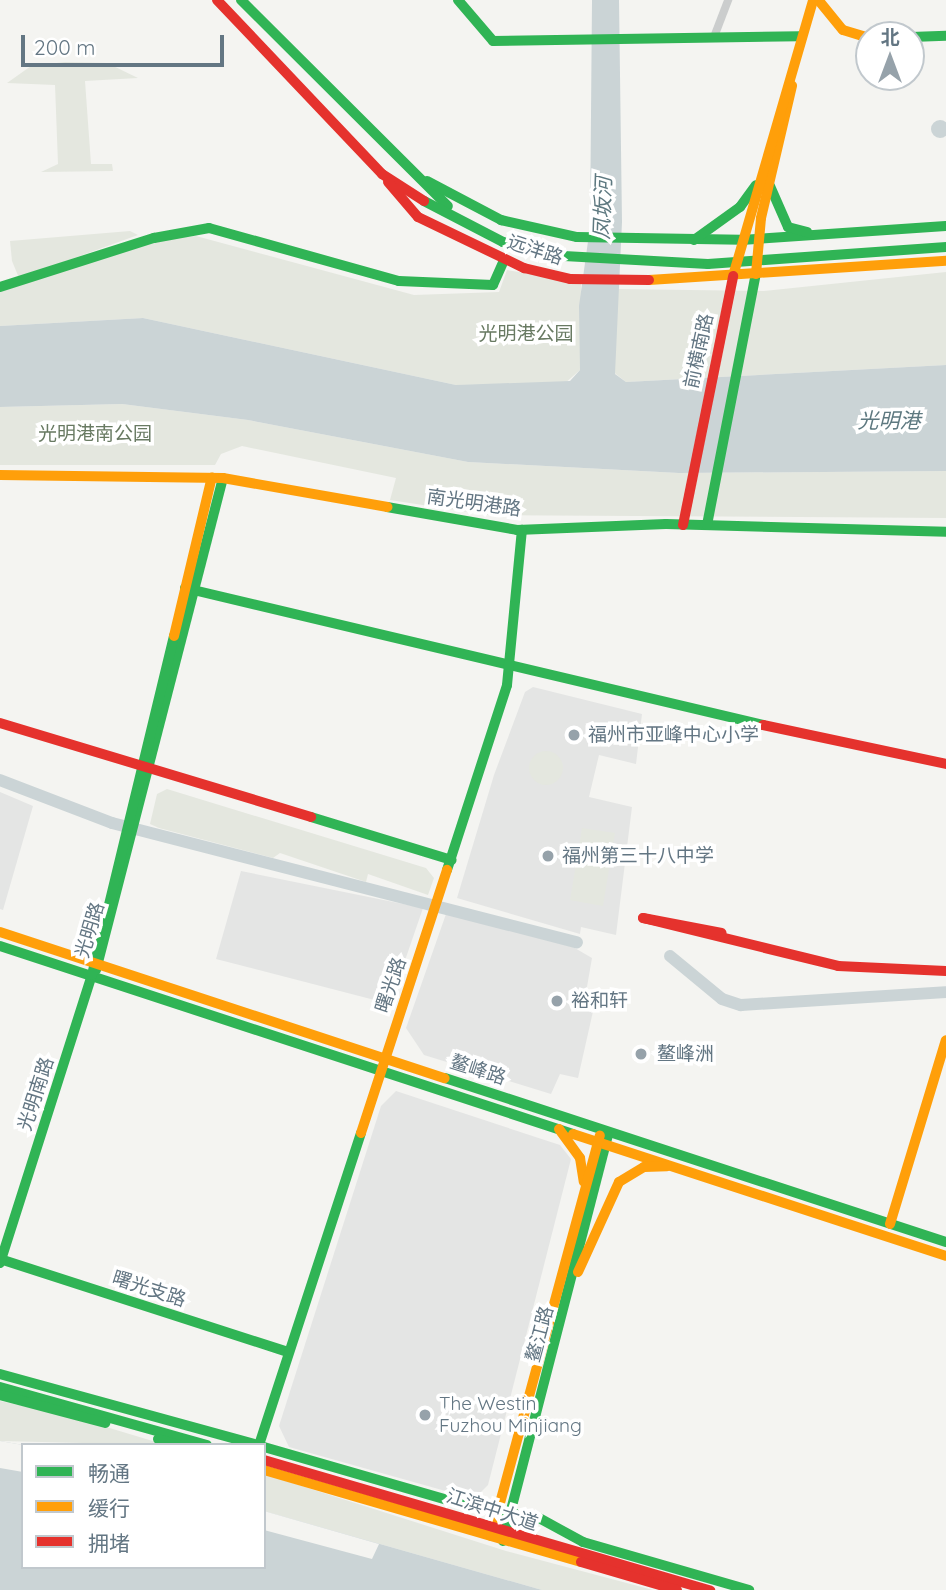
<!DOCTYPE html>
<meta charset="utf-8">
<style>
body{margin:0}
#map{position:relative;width:946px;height:1590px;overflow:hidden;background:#f4f4f1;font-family:Quicksand,"Noto Sans SC",sans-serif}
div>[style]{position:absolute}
.built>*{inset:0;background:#e4e5e4}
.green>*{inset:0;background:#e4e7df}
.round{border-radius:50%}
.water>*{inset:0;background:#cbd4d6}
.pier>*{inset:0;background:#f4f4f1}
.river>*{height:12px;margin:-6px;padding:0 6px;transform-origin:6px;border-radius:6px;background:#cbd4d6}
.street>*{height:8px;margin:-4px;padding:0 4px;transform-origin:4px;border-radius:4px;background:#cbcdcd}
.fast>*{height:10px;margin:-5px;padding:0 5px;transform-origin:5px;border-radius:5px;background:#30b455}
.slow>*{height:10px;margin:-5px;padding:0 5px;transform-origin:5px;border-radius:5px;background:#ff9f0a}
.jam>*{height:10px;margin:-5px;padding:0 5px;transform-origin:5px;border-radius:5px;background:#e5322d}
.dots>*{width:19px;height:19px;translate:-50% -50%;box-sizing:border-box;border:4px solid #fff;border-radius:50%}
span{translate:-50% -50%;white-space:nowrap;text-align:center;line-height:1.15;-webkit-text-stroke:7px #fff;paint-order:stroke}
.street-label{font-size:19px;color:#637683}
.park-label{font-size:19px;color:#687a62}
.poi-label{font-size:19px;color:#637683}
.left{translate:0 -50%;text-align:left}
.water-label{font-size:21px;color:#5e7980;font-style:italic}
.legend{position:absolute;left:21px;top:1443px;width:245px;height:126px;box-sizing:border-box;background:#fff;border:2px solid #c1c8cd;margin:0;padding:9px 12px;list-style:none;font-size:21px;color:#637683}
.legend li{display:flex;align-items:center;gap:14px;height:35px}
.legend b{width:35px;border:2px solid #c1c8cd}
.north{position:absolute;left:855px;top:21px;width:70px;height:70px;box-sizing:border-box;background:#fff;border:2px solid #c1c8cd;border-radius:50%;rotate:0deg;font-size:19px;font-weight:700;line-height:28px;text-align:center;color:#637683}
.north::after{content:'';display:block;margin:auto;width:24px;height:32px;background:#96a2aa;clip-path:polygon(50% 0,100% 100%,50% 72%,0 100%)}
.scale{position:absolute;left:21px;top:35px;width:203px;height:32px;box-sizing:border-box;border:4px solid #637683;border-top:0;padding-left:9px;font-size:21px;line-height:24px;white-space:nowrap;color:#637683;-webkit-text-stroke:5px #fff;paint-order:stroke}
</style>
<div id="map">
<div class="built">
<div style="clip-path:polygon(533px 687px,642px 714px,636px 764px,599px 755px,589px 797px,632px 807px,616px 935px,581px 927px,580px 934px,457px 898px,494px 775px,525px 692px)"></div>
<div style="clip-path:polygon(0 792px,33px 806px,3px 910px,0 909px)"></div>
<div style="clip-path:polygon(241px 871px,423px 908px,390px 1004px,216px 959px)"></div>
<div style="clip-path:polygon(446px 914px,573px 947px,592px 958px,584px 1004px,594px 1007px,578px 1078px,560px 1074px,551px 1094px,424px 1055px,406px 1028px)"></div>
<div style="clip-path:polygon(396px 1091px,560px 1145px,571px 1159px,488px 1485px,474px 1499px,289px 1447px,279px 1426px,381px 1106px)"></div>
</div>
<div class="green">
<div style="clip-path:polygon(65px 62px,107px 63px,138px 78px,85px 81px,91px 164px,112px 164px,113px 171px,41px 172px,58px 164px,55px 85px,7px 83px,31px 66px)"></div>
<div style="clip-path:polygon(130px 231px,138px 235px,19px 278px,12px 261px,10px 241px)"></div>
<div style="clip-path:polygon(196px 236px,414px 295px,499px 292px,507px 270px,581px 282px,580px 370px,564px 384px,456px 385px,143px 318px,0 326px,0 290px,161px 239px)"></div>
<div style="clip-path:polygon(946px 272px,946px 365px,626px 382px,612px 371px,615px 289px,764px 291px)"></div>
<div style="clip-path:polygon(122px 404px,248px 420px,468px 462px,679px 473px,946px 471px,946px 518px,488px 515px,390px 500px,396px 478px,242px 446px,221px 454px,215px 465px,0 465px,0 407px)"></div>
<div class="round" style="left:529px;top:751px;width:34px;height:34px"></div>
<div style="clip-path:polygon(167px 789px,426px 868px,434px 878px,428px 895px,368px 874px,366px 882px,280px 853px,273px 858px,159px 828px,150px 824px,157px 794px)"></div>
<div style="clip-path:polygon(582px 828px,615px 833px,603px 906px,570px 900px)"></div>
<div style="clip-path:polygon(0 1401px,73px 1417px,166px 1445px,0 1441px)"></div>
<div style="clip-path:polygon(264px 1474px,506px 1551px,653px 1590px,542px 1590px,264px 1511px)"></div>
</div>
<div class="water">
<div style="clip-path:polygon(592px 0,619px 0,622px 222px,615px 374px,626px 382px,946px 365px,946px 471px,679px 473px,468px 462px,248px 420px,122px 404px,0 407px,0 326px,143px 318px,456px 385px,570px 381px,580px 370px,579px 306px,590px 227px)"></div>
<div class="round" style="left:931px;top:120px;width:18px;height:18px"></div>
<div style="clip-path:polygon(0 1441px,23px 1445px,23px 1567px,264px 1567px,264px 1511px,542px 1590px,0 1590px)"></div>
</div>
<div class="pier">
<div style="clip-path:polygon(0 1441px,23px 1445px,23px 1472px,0 1468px)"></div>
<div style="clip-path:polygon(264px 1511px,379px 1544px,372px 1559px,264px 1530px)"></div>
</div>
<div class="river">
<div style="left:0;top:780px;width:120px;rotate:21deg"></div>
<div style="left:112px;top:823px;width:480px;rotate:14.4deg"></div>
<div style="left:670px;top:956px;width:67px;rotate:39.6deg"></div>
<div style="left:722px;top:999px;width:20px;rotate:18deg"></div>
<div style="left:741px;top:1005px;width:205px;rotate:-3.6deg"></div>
</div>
<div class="street">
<div style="left:714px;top:37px;width:40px;rotate:-69deg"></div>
</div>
<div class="fast">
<div style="left:241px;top:0;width:292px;rotate:44.9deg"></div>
<div style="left:458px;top:0;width:54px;rotate:49.5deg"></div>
<div style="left:493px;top:41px;width:306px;rotate:-0.9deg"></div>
<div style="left:911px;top:37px;width:35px;rotate:-2deg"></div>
<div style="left:427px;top:181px;width:84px;rotate:27.8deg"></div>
<div style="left:501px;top:220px;width:78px;rotate:12.6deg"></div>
<div style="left:577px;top:237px;width:164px;rotate:1deg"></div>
<div style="left:741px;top:240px;width:205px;rotate:-3.9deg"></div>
<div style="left:770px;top:186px;width:45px;rotate:66.3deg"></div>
<div style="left:788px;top:227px;width:20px;rotate:15deg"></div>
<div style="left:424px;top:201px;width:89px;rotate:27.4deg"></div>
<div style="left:503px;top:242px;width:63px;rotate:12.9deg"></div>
<div style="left:564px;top:256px;width:144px;rotate:3.2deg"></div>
<div style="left:708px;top:264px;width:239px;rotate:-4.1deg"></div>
<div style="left:694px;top:240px;width:57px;rotate:-35.7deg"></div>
<div style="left:740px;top:207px;width:27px;rotate:-54deg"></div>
<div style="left:0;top:287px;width:162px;rotate:-17.7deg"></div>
<div style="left:154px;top:238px;width:56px;rotate:-10.3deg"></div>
<div style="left:209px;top:228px;width:197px;rotate:15.6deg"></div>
<div style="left:399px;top:281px;width:94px;rotate:2.4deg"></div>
<div style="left:493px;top:285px;width:27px;rotate:-66deg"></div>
<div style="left:387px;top:507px;width:132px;rotate:10deg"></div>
<div style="left:517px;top:530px;width:149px;rotate:-2.3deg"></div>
<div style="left:666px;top:524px;width:280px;rotate:1.6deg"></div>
<div style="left:707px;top:525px;width:256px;rotate:-79deg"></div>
<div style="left:185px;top:588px;width:594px;rotate:13.33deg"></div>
<div style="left:311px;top:817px;width:147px;rotate:17deg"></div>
<div style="left:447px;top:870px;width:194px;rotate:-72deg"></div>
<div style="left:507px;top:685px;width:156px;rotate:-84.5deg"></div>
<div style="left:0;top:946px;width:603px;rotate:18.16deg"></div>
<div style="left:96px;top:970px;width:508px;rotate:-75.53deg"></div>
<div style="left:445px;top:1078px;width:527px;rotate:18.13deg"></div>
<div style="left:0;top:1259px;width:303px;rotate:17.9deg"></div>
<div style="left:0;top:1263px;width:302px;rotate:-72.3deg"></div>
<div style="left:92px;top:975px;width:349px;rotate:-76.4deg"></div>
<div style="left:0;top:1374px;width:268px;rotate:15.4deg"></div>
<div style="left:0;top:1387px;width:215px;rotate:15.7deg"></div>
<div style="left:0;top:1395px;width:109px;rotate:14.9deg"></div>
<div style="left:158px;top:1439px;width:22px;rotate:16deg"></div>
<div style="left:259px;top:1445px;width:328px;rotate:-71.9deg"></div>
<div style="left:264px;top:1447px;width:205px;rotate:16.1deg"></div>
<div style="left:461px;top:1504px;width:79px;rotate:10.2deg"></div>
<div style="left:539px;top:1518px;width:50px;rotate:28.6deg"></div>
<div style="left:583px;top:1542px;width:173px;rotate:16.1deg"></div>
<div style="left:503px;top:1541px;width:418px;rotate:-75.5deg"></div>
</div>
<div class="slow">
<div style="left:820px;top:2px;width:36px;rotate:51deg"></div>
<div style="left:843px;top:30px;width:27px;rotate:17deg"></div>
<div style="left:756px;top:274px;width:56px;rotate:-84.9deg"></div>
<div style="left:761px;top:218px;width:136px;rotate:-76.8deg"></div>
<div style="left:733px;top:276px;width:287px;rotate:-73.8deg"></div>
<div style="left:649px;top:280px;width:298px;rotate:-3.7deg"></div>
<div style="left:0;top:475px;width:223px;rotate:0.8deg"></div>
<div style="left:223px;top:478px;width:167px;rotate:10deg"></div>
<div style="left:174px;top:636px;width:163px;rotate:-76.6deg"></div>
<div style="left:0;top:932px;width:468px;rotate:18.2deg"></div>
<div style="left:559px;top:1129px;width:36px;rotate:54deg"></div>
<div style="left:580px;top:1158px;width:24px;rotate:81deg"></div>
<div style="left:361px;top:1133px;width:277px;rotate:-71.9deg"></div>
<div style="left:573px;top:1134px;width:392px;rotate:18.1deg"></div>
<div style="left:890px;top:1224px;width:192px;rotate:-73.1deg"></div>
<div style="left:578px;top:1272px;width:99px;rotate:-65.5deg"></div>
<div style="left:619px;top:1182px;width:29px;rotate:-31deg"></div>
<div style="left:644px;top:1167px;width:23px;rotate:-2deg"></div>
<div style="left:264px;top:1470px;width:330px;rotate:16.2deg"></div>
<div style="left:491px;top:1536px;width:415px;rotate:-74.8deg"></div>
</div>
<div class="jam">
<div style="left:217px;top:0;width:240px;rotate:46.5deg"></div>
<div style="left:382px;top:174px;width:50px;rotate:32.7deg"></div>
<div style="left:388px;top:182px;width:46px;rotate:49.4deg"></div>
<div style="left:418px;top:217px;width:118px;rotate:25.7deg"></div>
<div style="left:524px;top:268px;width:47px;rotate:13.4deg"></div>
<div style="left:570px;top:279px;width:79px;rotate:0.7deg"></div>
<div style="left:683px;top:525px;width:254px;rotate:-78.6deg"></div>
<div style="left:0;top:723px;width:325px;rotate:16.8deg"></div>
<div style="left:763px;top:725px;width:187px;rotate:12deg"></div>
<div style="left:643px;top:918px;width:201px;rotate:13.8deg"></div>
<div style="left:838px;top:966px;width:108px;rotate:2.7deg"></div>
<div style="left:643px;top:918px;width:80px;rotate:10.8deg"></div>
<div style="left:264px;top:1460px;width:465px;rotate:16.3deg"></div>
<div style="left:581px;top:1562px;width:100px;rotate:16.3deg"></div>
</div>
<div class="dots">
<div style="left:574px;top:735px;background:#96a2aa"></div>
<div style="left:548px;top:856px;background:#96a2aa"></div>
<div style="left:557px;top:1001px;background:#96a2aa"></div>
<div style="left:641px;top:1054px;background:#96a2aa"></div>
<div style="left:425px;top:1415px;background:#96a2aa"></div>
</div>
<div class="street-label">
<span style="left:535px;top:250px;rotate:18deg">远洋路</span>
<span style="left:699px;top:351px;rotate:-78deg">前横南路</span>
<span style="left:474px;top:503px;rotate:8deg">南光明港路</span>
<span style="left:90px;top:930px;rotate:-73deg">光明路</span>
<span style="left:391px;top:985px;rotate:-71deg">曙光路</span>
<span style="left:478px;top:1070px;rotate:18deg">鳌峰路</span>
<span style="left:36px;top:1094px;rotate:-72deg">光明南路</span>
<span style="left:149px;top:1289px;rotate:18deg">曙光支路</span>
<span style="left:540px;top:1334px;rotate:-75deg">鳌江路</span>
<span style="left:492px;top:1510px;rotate:18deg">江滨中大道</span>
</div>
<div class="park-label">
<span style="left:526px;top:334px">光明港公园</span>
<span style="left:95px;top:434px">光明港南公园</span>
</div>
<div class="poi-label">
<span class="left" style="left:588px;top:735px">福州市亚峰中心小学</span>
<span class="left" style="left:562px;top:856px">福州第三十八中学</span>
<span class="left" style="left:571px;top:1001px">裕和轩</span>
<span class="left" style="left:657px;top:1054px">鳌峰洲</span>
<span class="left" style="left:439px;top:1415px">The Westin<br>Fuzhou Minjiang</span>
</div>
<div class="water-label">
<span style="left:602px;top:208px;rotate:-88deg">凤坂河</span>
<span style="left:889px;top:420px">光明港</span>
</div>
<ul class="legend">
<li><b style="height:9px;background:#30b455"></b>畅通</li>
<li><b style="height:9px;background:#ff9f0a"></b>缓行</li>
<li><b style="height:9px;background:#e5322d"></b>拥堵</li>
</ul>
<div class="north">北</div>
<div class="scale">200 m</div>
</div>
